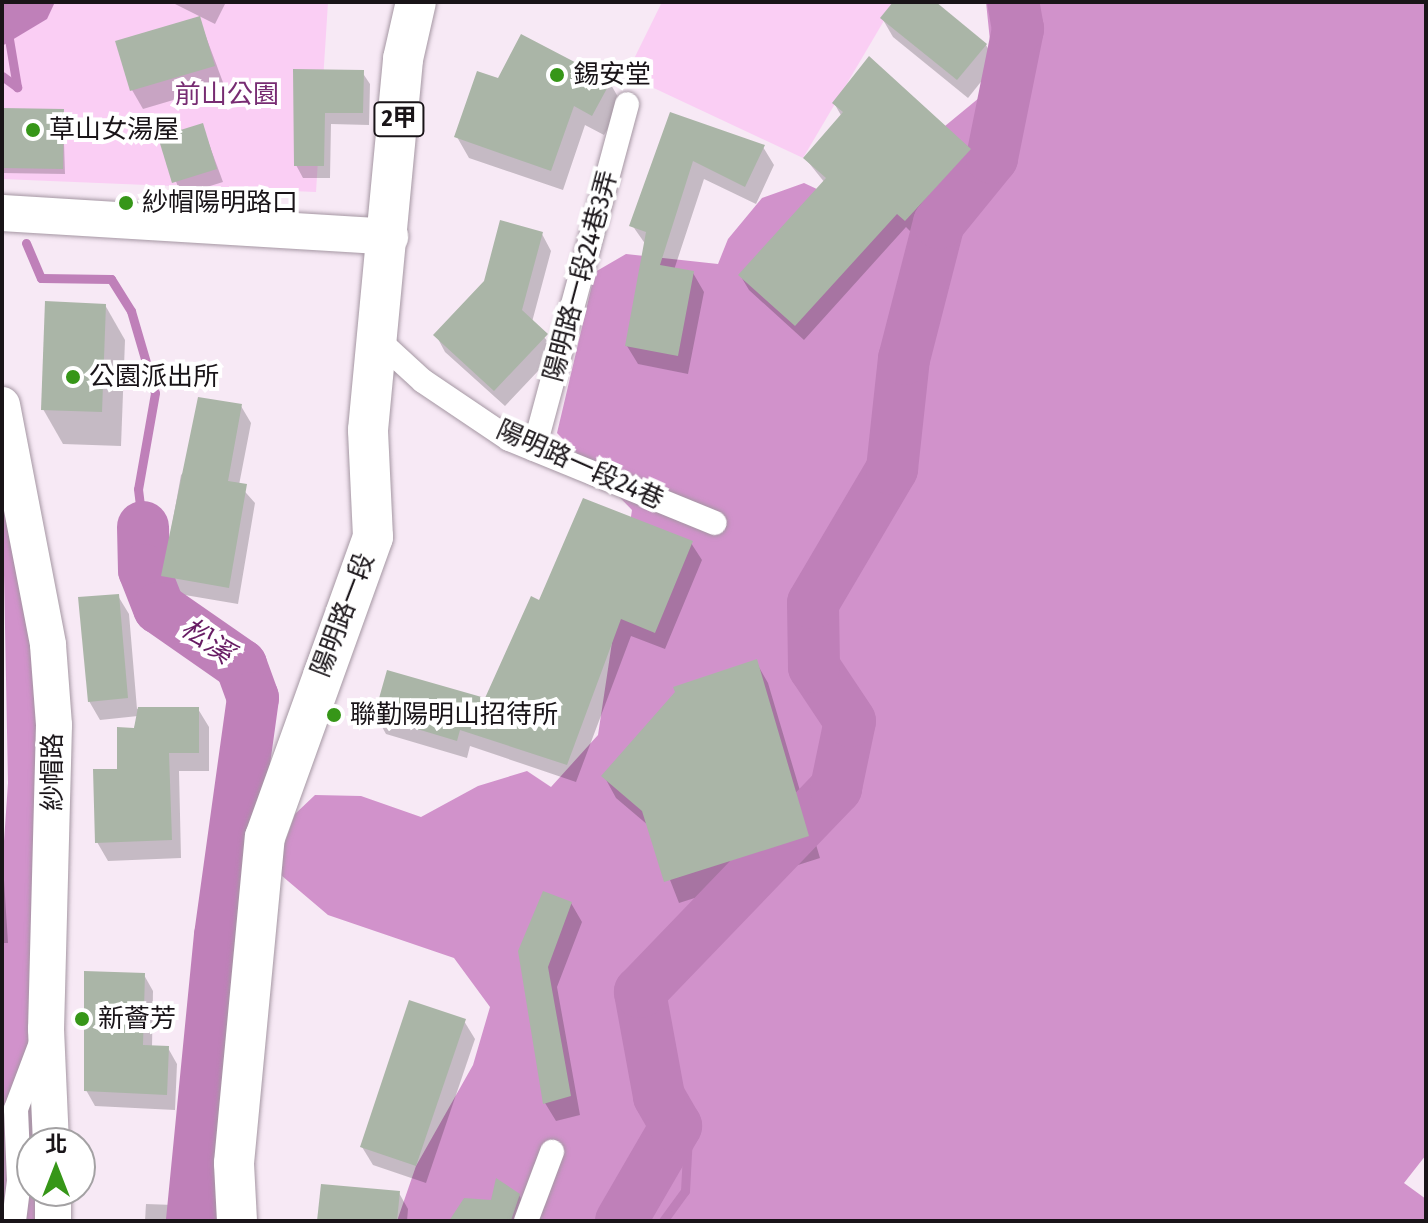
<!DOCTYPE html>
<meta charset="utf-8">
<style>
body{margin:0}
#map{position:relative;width:1428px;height:1223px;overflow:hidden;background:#f7e9f5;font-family:"Fira Sans Condensed","Noto Sans TC",sans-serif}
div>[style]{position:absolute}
.green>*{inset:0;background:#facef4}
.forest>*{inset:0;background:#d192cb}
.water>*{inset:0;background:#bf80b9}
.shadow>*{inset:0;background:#0003}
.stream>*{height:9px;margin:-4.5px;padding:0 4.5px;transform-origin:4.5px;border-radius:4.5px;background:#bf80b9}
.river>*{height:52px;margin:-26px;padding:0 26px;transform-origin:26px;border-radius:26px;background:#bf80b9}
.building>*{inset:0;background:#aab5a7}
.roads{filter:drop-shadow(0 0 2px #a597a3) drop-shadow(0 0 2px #a597a3)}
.street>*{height:24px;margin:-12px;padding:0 12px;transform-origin:12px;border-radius:12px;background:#fff}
.secondary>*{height:36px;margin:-18px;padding:0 18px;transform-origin:18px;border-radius:18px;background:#fff}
.primary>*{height:40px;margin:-20px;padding:0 20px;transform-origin:20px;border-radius:20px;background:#fff}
.dots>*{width:22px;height:22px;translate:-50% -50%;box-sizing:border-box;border:4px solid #fff;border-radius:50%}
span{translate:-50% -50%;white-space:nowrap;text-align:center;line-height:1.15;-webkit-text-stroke:8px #fff;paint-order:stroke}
.shield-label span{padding:2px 6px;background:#fff;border:2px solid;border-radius:6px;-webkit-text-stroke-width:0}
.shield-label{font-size:24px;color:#191418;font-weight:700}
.poi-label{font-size:26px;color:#191418}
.left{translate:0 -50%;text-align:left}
.park-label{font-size:26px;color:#772c72}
.street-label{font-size:26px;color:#191418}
.water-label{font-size:28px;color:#681d64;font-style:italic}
.frame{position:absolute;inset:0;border:4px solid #191418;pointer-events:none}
.north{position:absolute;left:16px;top:1127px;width:80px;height:80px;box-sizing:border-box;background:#fff;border:2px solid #a3a1a3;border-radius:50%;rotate:0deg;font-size:22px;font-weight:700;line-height:32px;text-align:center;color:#191418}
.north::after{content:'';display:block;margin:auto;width:28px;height:36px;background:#369618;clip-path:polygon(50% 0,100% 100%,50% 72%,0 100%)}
</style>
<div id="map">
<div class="green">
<div style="clip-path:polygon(2px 2px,328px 2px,316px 192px,2px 179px)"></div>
<div style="clip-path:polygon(662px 2px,895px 2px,803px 158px,626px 75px)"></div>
</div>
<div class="forest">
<div style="clip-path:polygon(986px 2px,1426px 2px,1426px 1155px,1404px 1183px,1426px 1199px,1426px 1221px,397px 1221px,416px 1166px,473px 1065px,490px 1007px,454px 958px,328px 915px,275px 870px,295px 814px,315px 795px,361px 796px,421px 817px,478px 786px,527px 771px,551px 787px,598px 735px,632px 510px,557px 433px,595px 272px,626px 254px,718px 264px,728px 239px,762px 198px,804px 183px,851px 205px,879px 197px,905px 220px,945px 126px,979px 98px,992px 60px)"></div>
<div style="clip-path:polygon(2px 471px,41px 649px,41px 1143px,32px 1143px,32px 1191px,43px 1191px,44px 1221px,2px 1221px,2px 870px,8px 783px)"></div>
</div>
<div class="water">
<div style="clip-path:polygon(2px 2px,55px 2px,47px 19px,2px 46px)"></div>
</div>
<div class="shadow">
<div style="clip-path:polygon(171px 2px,226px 2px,215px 24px)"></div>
<div style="clip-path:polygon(896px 2px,933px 2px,986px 45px,996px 63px,968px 98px,893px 37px,882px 18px)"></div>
<div style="clip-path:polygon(199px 18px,224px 85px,143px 109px,132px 90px)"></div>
<div style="clip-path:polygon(295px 71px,362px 72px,370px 84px,369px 125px,331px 124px,330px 178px,303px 178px,296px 165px)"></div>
<div style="clip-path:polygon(498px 80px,610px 83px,622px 104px,604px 135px,585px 125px,563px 190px,469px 158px,457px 137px)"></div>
<div style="clip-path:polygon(834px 103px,969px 151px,978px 166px,914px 235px,906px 227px,804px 340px,749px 290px,740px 275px,825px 183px,805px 158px,842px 117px)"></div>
<div style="clip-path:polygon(2px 110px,63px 111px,65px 174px,2px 173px)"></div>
<div style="clip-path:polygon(671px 115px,763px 147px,774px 165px,756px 204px,704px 179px,674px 270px,693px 273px,704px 292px,688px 374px,638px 364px,627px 346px,646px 245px,632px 225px)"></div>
<div style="clip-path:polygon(202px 125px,223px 182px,181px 195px,160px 138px)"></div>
<div style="clip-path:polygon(542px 234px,551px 251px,532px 322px,556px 352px,505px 406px,445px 352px,436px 335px)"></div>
<div style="clip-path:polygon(105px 305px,125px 340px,121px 446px,63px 444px,43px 409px)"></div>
<div style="clip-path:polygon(241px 406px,251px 423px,239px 485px,255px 503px,238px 604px,173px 593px,163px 575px,181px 475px)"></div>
<div style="clip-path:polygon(691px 543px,702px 560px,665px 649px,631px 636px,576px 782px,470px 746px,467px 758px,386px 734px,376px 716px,486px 700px,540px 602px)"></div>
<div style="clip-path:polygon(118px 596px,129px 614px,137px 709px,198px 709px,209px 727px,209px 771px,179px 771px,181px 858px,108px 861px,97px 842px,138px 716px,100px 720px,89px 701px)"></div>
<div style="clip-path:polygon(756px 662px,768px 683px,820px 858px,679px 903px,649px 826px,616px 798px,604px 776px)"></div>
<div style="clip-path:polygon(2px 849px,8px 943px,2px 943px)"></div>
<div style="clip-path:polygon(571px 903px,582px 922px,557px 987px,580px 1115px,556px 1121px,545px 1103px,520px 951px)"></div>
<div style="clip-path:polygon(144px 975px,153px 991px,152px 1048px,168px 1048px,177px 1064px,175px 1110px,95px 1106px,86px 1090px)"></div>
<div style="clip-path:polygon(464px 1021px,475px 1039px,426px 1183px,373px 1165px,362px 1147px)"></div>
<div style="clip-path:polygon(399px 1193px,408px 1209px,407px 1221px,319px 1221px)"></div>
<div style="clip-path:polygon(519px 1195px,529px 1214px,526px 1221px,452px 1221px)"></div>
<div style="clip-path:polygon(146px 1204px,174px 1205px,181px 1221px,145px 1221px)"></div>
</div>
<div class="stream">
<div style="left:8px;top:33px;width:55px;rotate:80.5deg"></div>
<div style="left:2px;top:76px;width:19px;rotate:36deg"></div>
<div style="left:26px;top:243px;width:38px;rotate:67deg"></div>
<div style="left:41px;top:278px;width:70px;rotate:0.8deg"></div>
<div style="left:111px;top:279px;width:38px;rotate:58deg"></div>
<div style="left:131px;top:311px;width:85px;rotate:73.7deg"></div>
<div style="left:155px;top:393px;width:97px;rotate:100deg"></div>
<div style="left:138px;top:489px;width:38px;rotate:83deg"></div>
<div style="left:663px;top:1221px;width:37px;rotate:-54deg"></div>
<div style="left:685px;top:1191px;width:56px;rotate:-86.9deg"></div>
<div style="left:688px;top:1135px;width:15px;rotate:-143deg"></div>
</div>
<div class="river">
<div style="left:143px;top:527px;width:43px;rotate:88.7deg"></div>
<div style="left:144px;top:570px;width:41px;rotate:68.5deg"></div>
<div style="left:159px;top:608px;width:100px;rotate:34.8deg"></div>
<div style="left:241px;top:665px;width:35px;rotate:70deg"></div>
<div style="left:253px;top:698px;width:239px;rotate:97.9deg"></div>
<div style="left:220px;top:935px;width:287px;rotate:95.6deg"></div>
<div style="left:621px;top:1221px;width:110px;rotate:-59.9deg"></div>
<div style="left:676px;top:1126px;width:34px;rotate:-120deg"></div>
<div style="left:659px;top:1096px;width:106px;rotate:-100.4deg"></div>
<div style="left:640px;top:992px;width:283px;rotate:-46.1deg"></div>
<div style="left:836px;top:788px;width:68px;rotate:-78.2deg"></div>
<div style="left:850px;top:721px;width:65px;rotate:-123.7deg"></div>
<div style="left:814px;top:667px;width:64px;rotate:-90.9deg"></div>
<div style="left:813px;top:603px;width:156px;rotate:-59.5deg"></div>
<div style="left:892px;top:469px;width:111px;rotate:-83.8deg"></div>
<div style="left:904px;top:359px;width:140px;rotate:-75.6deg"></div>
<div style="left:939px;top:223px;width:84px;rotate:-50.8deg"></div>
<div style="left:992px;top:158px;width:132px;rotate:-78.6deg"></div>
<div style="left:1018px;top:29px;width:27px;rotate:-100deg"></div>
</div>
<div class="building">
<div style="clip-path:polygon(893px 2px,936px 2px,987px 44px,957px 80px,880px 18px)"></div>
<div style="clip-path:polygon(200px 16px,215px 66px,130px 91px,115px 41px)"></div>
<div style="clip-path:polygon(521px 34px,611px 81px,592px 116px,574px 106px,551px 171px,454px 137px,477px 71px,498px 78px)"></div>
<div style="clip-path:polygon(869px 56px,971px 149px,905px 221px,897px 214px,795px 326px,738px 275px,826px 178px,803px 158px,843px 112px,832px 103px)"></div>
<div style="clip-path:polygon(293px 69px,364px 70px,363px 113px,325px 113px,324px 166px,294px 166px)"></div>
<div style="clip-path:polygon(2px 108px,64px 109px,63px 169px,2px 168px)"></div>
<div style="clip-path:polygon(670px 112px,765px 145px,745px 187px,693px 161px,660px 265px,694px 271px,678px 356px,625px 346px,646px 232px,629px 226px)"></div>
<div style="clip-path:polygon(203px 123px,217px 169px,172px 183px,158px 137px)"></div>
<div style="clip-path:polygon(500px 220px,543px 232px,522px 310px,548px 334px,494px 391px,433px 335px,484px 281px)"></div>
<div style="clip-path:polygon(45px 301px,106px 304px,102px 412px,41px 410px)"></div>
<div style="clip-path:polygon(198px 397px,242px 404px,228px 481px,247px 484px,229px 588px,161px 576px)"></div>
<div style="clip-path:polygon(583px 498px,693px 541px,655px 633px,621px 619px,567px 765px,460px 730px,457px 741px,374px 716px,387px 670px,485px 698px,531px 596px,539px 600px)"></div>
<div style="clip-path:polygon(119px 594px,128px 698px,88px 702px,78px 597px)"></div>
<div style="clip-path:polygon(757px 659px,809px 836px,664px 882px,642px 811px,601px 776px,675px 692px,673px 687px)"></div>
<div style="clip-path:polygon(138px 707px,199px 707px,199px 753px,169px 753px,172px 840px,95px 843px,93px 769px,117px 769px,117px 727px,134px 728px)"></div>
<div style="clip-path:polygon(543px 891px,572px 902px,548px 967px,571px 1096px,543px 1104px,518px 951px)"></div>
<div style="clip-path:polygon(84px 971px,145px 973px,143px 1045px,169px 1046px,167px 1095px,84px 1091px)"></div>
<div style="clip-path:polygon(409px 1000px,466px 1019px,416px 1166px,360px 1147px)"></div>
<div style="clip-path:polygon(496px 1178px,520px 1194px,511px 1221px,449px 1221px,464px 1198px,491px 1200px)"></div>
<div style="clip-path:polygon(321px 1184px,400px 1191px,397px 1221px,317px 1221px)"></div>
</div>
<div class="roads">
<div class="street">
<div style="left:376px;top:338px;width:64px;rotate:42.5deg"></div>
<div style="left:423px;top:381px;width:104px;rotate:34deg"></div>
<div style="left:509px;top:439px;width:222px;rotate:22.2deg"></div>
<div style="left:534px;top:449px;width:357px;rotate:-74.9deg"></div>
<div style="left:14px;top:1221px;width:40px;rotate:-82.9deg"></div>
<div style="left:19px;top:1181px;width:72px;rotate:-92.4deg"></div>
<div style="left:16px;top:1109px;width:71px;rotate:-69.3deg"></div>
<div style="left:526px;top:1221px;width:74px;rotate:-69.4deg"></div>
</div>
<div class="secondary">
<div style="left:2px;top:213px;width:389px;rotate:3.5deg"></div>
<div style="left:2px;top:405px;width:244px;rotate:79.1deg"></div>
<div style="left:48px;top:645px;width:80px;rotate:85.7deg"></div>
<div style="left:54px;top:725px;width:304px;rotate:91.5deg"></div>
<div style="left:46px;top:1029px;width:114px;rotate:87.5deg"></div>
<div style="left:53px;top:1191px;width:30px;rotate:90deg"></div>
</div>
<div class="primary">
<div style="left:237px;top:1221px;width:58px;rotate:-93deg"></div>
<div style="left:234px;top:1163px;width:327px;rotate:-84.6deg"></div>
<div style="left:265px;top:837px;width:319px;rotate:-70.2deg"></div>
<div style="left:373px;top:537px;width:107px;rotate:-92.7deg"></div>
<div style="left:368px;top:430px;width:373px;rotate:-84.6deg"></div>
<div style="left:403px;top:59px;width:58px;rotate:-77.2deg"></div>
</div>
</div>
<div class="dots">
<div style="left:557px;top:75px;background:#369618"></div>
<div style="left:33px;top:130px;background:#369618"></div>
<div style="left:126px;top:203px;background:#369618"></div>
<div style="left:73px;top:377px;background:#369618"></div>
<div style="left:334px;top:715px;background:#369618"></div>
<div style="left:82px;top:1019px;background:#369618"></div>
</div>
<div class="shield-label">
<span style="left:399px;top:119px">2甲</span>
</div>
<div class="poi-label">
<span class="left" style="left:573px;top:75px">錫安堂</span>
<span class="left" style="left:49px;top:130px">草山女湯屋</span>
<span class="left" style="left:142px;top:203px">紗帽陽明路口</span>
<span class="left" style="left:89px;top:377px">公園派出所</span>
<span class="left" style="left:350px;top:715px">聯勤陽明山招待所</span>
<span class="left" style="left:98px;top:1019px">新薈芳</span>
</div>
<div class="park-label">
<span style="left:227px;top:95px">前山公園</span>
</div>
<div class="street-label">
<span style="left:581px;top:276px;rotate:-75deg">陽明路一段24巷3弄</span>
<span style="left:580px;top:465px;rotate:24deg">陽明路一段24巷</span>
<span style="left:343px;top:615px;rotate:-69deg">陽明路一段</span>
<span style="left:53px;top:772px;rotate:-90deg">紗帽路</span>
</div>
<div class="water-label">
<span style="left:207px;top:641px;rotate:35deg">松溪</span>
</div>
<div class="frame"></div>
<div class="north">北</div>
</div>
